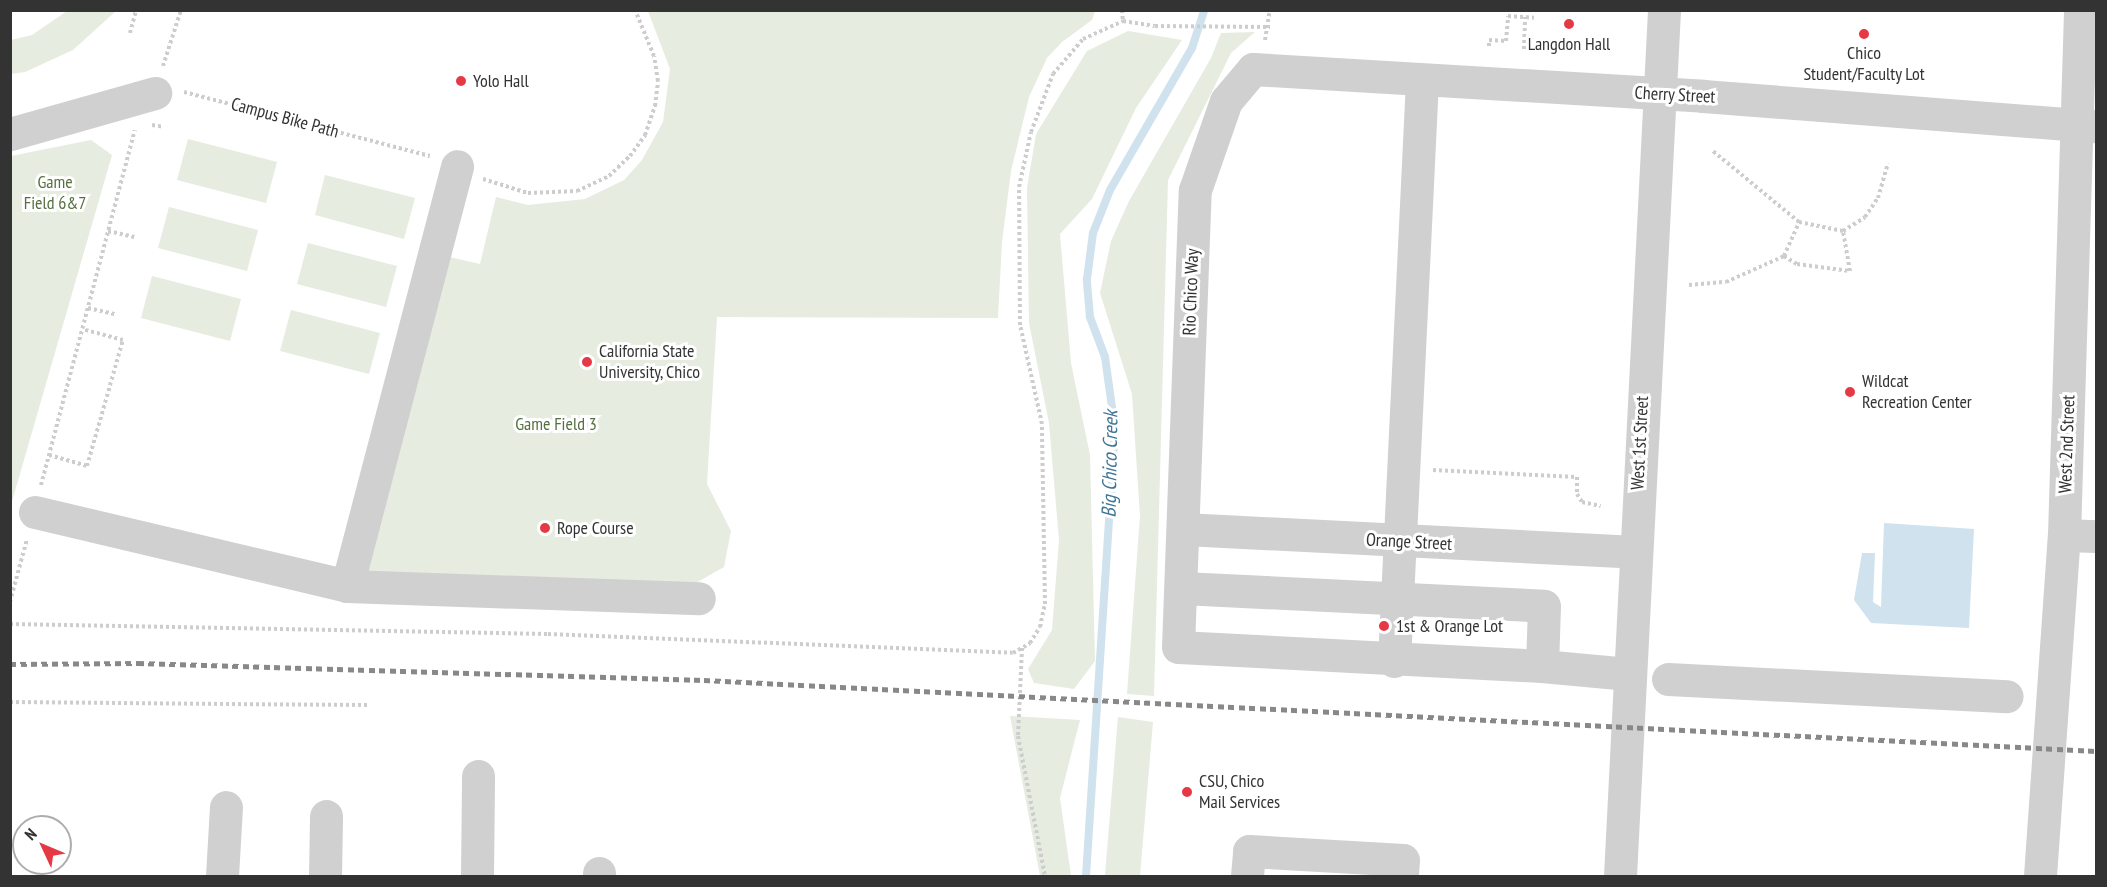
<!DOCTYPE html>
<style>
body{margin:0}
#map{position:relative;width:2107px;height:887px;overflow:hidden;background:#fff;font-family:"PT Sans Narrow",sans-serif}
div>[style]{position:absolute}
.green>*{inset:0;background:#e6ecdf}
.water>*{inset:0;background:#cfe2ee}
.stream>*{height:8px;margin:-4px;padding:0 4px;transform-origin:4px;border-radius:4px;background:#cfe2ee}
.path>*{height:4px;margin-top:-2px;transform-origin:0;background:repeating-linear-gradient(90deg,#cdcdcd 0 3px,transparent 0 6px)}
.minor>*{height:33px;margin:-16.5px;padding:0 16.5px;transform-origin:16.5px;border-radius:16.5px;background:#d0d0d0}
.rail>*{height:4.5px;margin-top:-2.25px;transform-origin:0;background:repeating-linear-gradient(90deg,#888 0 6px,transparent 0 10.5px)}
.dots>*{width:16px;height:16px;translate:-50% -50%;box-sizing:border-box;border:3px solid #fff;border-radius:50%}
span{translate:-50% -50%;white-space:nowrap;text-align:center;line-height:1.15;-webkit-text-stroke:6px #fff;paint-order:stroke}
.poi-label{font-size:18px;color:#333}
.left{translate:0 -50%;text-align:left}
.street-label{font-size:18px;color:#333}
.park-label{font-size:18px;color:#56703f}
.water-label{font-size:20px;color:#3f7597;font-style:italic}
.frame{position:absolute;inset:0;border:12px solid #333;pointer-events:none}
.north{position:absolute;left:12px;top:815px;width:60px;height:60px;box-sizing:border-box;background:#fff;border:2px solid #adadad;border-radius:50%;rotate:314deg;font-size:16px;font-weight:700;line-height:24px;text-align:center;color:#333}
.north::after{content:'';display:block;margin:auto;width:21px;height:27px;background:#e63946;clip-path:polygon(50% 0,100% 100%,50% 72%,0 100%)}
</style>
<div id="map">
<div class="green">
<div style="clip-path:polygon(67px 11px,116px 11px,73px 50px,25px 72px,11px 74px,11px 40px,32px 35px)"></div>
<div style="clip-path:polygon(648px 11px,1095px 11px,1092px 20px,1062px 42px,1047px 58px,1029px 97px,1011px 171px,1002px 242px,998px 318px,717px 317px,707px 484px,731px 531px,724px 567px,694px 584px,356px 573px,441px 255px,480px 264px,496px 197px,528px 205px,585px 199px,624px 180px,642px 160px,663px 122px,670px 69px)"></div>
<div style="clip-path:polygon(1128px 31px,1182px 40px,1136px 108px,1092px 199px,1060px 234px,1071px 363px,1090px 455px,1095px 661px,1074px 689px,1034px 683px,1028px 669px,1052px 630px,1059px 540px,1049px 423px,1029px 323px,1027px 188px,1036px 134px,1087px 51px)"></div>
<div style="clip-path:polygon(1255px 32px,1231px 53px,1168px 180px,1154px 696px,1127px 694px,1140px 516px,1132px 394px,1100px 293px,1111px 241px,1129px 201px,1211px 58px,1221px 33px)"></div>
<div style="clip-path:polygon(188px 139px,277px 162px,266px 203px,177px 180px)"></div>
<div style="clip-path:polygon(91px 140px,112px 155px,11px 505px,11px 156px)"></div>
<div style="clip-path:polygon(325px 175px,415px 198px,404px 239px,315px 215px)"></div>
<div style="clip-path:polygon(169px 207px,258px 230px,247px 271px,158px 248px)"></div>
<div style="clip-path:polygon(308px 243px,397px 266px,386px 307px,297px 284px)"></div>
<div style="clip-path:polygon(152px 276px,241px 299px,230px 341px,141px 318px)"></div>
<div style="clip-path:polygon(291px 310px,380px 333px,369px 374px,280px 351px)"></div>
<div style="clip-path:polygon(1010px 716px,1080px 720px,1060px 798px,1071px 876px,1040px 876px)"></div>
<div style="clip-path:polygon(1118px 717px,1153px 722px,1140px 876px,1105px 875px)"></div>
</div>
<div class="water">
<div style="clip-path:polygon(1884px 523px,1974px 529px,1969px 628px,1871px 623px,1854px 600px,1862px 553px,1875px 553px,1873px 602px,1881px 607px)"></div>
</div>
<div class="stream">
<div style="left:1086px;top:876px;width:448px;rotate:-86.3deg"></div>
<div style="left:1115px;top:429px;width:73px;rotate:-97.9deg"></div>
<div style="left:1105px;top:357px;width:43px;rotate:-110.6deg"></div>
<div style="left:1090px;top:317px;width:38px;rotate:-95deg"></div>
<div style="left:1087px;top:279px;width:46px;rotate:-82.6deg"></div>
<div style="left:1093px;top:233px;width:46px;rotate:-68.4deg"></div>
<div style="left:1110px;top:190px;width:164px;rotate:-60deg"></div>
<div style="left:1192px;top:48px;width:40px;rotate:-72deg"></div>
</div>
<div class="path">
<div style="left:1122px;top:10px;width:11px;rotate:85deg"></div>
<div style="left:1123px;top:21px;width:32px;rotate:9deg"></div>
<div style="left:1155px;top:26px;width:115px;rotate:0.5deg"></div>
<div style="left:130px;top:33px;width:24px;rotate:-75deg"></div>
<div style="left:1265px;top:40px;width:30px;rotate:-81deg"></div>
<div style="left:1489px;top:46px;width:6px;rotate:-90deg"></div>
<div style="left:1489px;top:40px;width:17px;rotate:3deg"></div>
<div style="left:1506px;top:41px;width:25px;rotate:-85deg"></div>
<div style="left:1508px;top:16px;width:26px;rotate:4deg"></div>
<div style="left:1524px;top:49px;width:32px;rotate:-88deg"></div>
<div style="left:163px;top:66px;width:59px;rotate:-72.2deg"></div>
<div style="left:184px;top:92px;width:254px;rotate:14.6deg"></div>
<div style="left:152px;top:125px;width:12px;rotate:9deg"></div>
<div style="left:483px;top:179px;width:47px;rotate:17.3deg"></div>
<div style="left:528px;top:193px;width:49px;rotate:-2.3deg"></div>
<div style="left:577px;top:191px;width:35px;rotate:-25deg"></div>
<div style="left:609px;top:176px;width:29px;rotate:-44deg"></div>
<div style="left:630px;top:156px;width:26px;rotate:-54deg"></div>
<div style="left:645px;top:135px;width:31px;rotate:-71deg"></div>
<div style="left:655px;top:106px;width:25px;rotate:-83deg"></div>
<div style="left:658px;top:81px;width:25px;rotate:-99deg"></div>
<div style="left:654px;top:56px;width:50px;rotate:-112.4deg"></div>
<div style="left:108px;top:231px;width:28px;rotate:13deg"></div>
<div style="left:1843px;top:231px;width:26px;rotate:-32deg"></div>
<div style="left:1865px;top:217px;width:23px;rotate:-56deg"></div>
<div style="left:1878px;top:198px;width:36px;rotate:-74deg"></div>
<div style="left:1784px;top:256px;width:37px;rotate:-66deg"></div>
<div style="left:1689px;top:285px;width:37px;rotate:-5deg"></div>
<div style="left:1726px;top:282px;width:64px;rotate:-24.1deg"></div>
<div style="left:1784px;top:256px;width:15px;rotate:32deg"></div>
<div style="left:1797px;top:264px;width:53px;rotate:7.5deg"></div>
<div style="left:1850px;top:271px;width:41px;rotate:-99.9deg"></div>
<div style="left:1843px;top:231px;width:45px;rotate:-168.4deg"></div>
<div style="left:1799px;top:222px;width:112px;rotate:-140.5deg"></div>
<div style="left:88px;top:308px;width:28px;rotate:13deg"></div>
<div style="left:49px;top:455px;width:40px;rotate:16deg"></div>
<div style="left:87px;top:466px;width:131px;rotate:-74.1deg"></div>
<div style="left:123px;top:340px;width:42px;rotate:-165deg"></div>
<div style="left:1433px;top:470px;width:144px;rotate:2.8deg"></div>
<div style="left:1577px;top:477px;width:17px;rotate:90deg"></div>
<div style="left:1577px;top:494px;width:9px;rotate:58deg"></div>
<div style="left:1582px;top:502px;width:19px;rotate:12deg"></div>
<div style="left:41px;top:485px;width:367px;rotate:-75.2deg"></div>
<div style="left:10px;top:602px;width:65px;rotate:-74.9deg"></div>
<div style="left:10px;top:624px;width:538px;rotate:1.06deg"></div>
<div style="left:548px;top:634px;width:465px;rotate:2.3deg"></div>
<div style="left:1013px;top:653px;width:20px;rotate:-30deg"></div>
<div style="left:1030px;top:643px;width:19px;rotate:-58deg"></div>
<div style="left:1040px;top:627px;width:24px;rotate:-78deg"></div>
<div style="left:1045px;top:604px;width:180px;rotate:-91deg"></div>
<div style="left:1042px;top:424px;width:101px;rotate:-102.5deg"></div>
<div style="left:1020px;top:325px;width:138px;rotate:-90.4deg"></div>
<div style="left:1019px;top:187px;width:56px;rotate:-77.7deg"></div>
<div style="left:1031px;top:132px;width:62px;rotate:-69.2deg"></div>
<div style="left:1053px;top:74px;width:46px;rotate:-49.4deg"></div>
<div style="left:1083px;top:39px;width:44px;rotate:-24.2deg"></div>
<div style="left:1022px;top:648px;width:88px;rotate:92.6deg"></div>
<div style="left:1018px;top:736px;width:143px;rotate:79.1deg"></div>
<div style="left:10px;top:702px;width:358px;rotate:0.5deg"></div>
</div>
<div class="minor">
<div style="left:10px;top:134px;width:151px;rotate:-15.8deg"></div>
<div style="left:35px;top:512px;width:321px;rotate:13.3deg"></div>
<div style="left:347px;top:586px;width:352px;rotate:2deg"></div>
<div style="left:1184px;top:529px;width:452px;rotate:2.9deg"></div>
<div style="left:2064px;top:535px;width:32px;rotate:2deg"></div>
<div style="left:347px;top:586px;width:434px;rotate:-75.3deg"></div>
<div style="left:1182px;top:588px;width:362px;rotate:2.8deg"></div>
<div style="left:1544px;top:606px;width:60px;rotate:91.9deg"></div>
<div style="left:1542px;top:666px;width:364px;rotate:-177deg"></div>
<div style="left:1178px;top:647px;width:457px;rotate:-87.9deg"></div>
<div style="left:1195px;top:190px;width:94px;rotate:-70.8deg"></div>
<div style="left:1226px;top:101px;width:42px;rotate:-49.8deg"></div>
<div style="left:1253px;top:69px;width:451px;rotate:3.4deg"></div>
<div style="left:1703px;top:96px;width:394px;rotate:4.4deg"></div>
<div style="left:1394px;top:661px;width:582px;rotate:-87.24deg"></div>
<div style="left:1542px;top:666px;width:87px;rotate:5.3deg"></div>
<div style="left:1668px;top:679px;width:339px;rotate:2.9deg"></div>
<div style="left:599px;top:873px;width:3px;rotate:90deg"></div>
<div style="left:222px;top:876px;width:69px;rotate:-86.7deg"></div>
<div style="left:325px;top:876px;width:60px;rotate:-89deg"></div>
<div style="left:477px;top:876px;width:100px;rotate:-89.4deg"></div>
<div style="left:1247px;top:876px;width:25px;rotate:-85deg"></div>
<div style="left:1249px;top:851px;width:154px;rotate:3.3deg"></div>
<div style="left:1403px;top:860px;width:16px;rotate:94deg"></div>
<div style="left:1620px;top:876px;width:867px;rotate:-87.09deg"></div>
<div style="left:2040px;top:876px;width:342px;rotate:-86deg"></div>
<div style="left:2064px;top:535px;width:525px;rotate:-88.25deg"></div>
</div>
<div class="rail">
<div style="left:10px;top:664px;width:128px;rotate:-0.4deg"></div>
<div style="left:138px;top:663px;width:566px;rotate:1.72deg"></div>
<div style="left:704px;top:680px;width:1394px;rotate:2.92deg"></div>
</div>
<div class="dots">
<div style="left:1569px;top:24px;background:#e63946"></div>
<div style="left:1864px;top:34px;background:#e63946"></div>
<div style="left:461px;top:81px;background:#e63946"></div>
<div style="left:587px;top:362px;background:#e63946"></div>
<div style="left:1850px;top:392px;background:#e63946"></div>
<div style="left:545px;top:528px;background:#e63946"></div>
<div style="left:1384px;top:626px;background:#e63946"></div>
<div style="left:1187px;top:792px;background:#e63946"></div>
</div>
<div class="poi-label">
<span style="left:1569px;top:44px">Langdon Hall</span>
<span style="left:1864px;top:64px">Chico<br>Student/Faculty Lot</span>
<span class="left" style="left:473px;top:81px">Yolo Hall</span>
<span class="left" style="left:599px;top:362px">California State<br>University, Chico</span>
<span class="left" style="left:1862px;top:392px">Wildcat<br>Recreation Center</span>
<span class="left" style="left:557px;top:528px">Rope Course</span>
<span class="left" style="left:1396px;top:626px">1st &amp; Orange Lot</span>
<span class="left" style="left:1199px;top:792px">CSU, Chico<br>Mail Services</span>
</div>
<div class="street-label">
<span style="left:1675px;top:95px;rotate:3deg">Cherry Street</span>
<span style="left:285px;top:118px;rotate:15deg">Campus Bike Path</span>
<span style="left:1191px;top:292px;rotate:-88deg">Rio Chico Way</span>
<span style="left:1640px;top:443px;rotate:-87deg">West 1st Street</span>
<span style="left:2067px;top:444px;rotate:-88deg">West 2nd Street</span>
<span style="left:1409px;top:542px;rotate:3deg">Orange Street</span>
</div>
<div class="park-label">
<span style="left:55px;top:193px">Game<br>Field 6&amp;7</span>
<span style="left:556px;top:424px">Game Field 3</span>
</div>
<div class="water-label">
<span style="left:1110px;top:464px;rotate:-89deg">Big Chico Creek</span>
</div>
<div class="frame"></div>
<div class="north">N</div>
</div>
